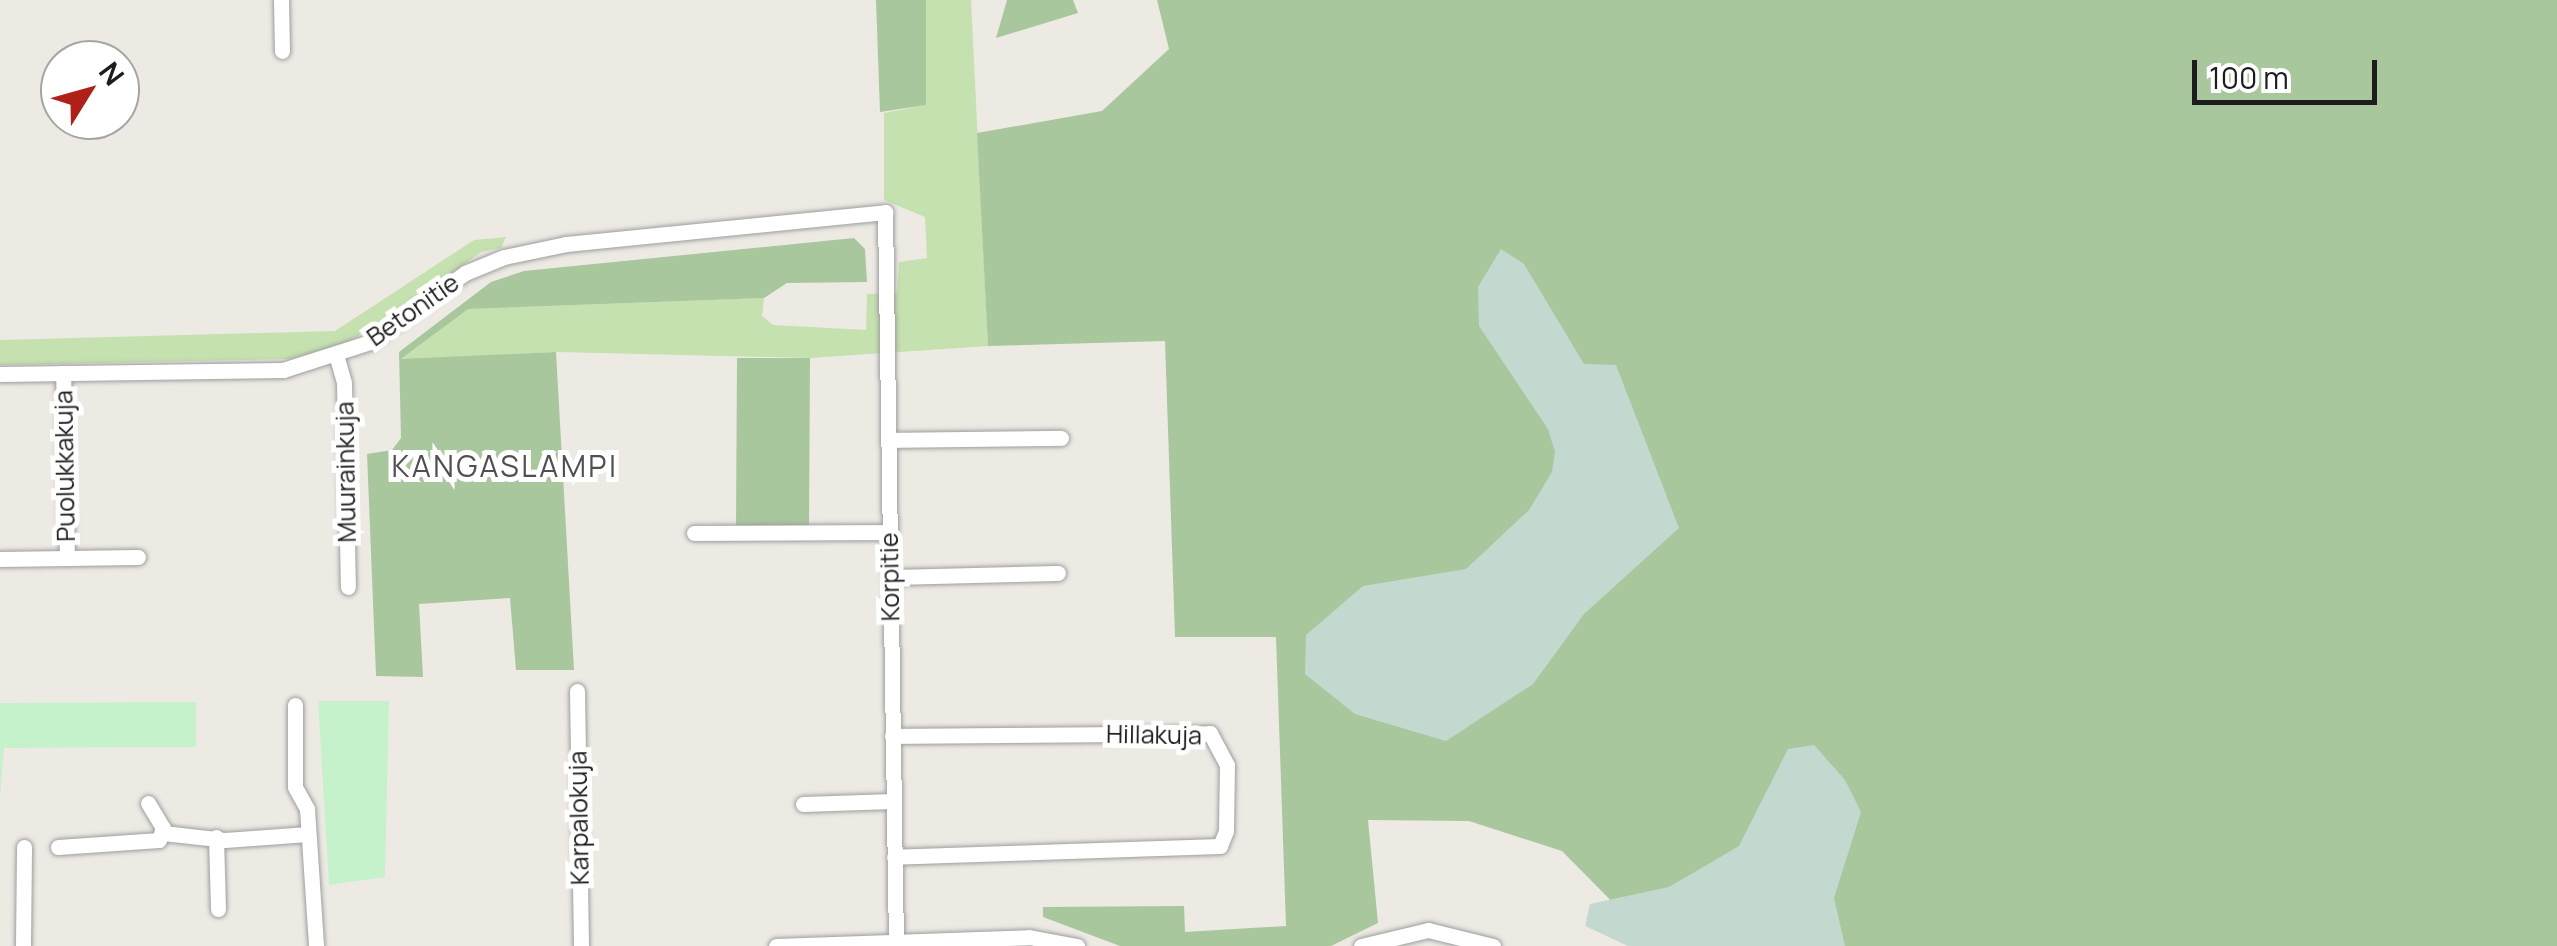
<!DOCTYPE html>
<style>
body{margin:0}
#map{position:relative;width:2557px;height:946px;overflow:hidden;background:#edeae4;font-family:Manrope,sans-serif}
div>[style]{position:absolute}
.grass>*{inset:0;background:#c5e1af}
.forest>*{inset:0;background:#a8c79d}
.wetland>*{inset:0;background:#c3d9d0}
.park>*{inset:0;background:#c5f2cb}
.roads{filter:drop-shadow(0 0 2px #9e9e9e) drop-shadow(0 0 2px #9e9e9e)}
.minor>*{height:15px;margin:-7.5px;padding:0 7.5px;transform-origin:7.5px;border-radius:7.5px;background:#fff}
span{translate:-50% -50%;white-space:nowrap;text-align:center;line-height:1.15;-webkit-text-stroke:10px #fff;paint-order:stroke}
.street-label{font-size:25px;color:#1d1d1d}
.quarter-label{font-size:30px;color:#505050;letter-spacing:2.5px}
.north{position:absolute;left:40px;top:40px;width:100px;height:100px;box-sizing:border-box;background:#fff;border:2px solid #a5a5a5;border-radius:50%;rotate:53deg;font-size:28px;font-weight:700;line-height:40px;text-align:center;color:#1d1d1d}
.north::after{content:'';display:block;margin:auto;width:35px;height:45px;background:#b12018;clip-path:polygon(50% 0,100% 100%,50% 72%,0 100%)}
.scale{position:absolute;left:2192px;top:60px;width:185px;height:45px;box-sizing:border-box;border:5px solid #1d1d1d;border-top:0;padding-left:12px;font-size:30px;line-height:35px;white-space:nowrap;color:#1d1d1d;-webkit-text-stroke:8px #fff;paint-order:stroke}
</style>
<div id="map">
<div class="grass">
<div style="clip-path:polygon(926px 0,971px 0,988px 346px,810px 358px,556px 352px,400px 360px,467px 309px,764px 298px,762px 316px,773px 325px,866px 330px,867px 294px,897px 293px,899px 262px,927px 258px,925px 217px,884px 200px,884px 113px,925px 105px)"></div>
<div style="clip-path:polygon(506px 237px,501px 248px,481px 252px,386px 321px,341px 345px,290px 359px,0 365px,0 340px,335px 331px,474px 240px)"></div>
</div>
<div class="forest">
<div style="clip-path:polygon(876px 0,926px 0,926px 105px,880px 112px)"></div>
<div style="clip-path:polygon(1007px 0,1073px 0,1078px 13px,996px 38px)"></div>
<div style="clip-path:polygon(1157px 0,2557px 0,2557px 946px,1646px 946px,1637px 927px,1562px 851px,1469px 821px,1368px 820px,1378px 923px,1331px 946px,1120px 946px,1043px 917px,1043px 907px,1184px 906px,1185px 932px,1286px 926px,1276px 637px,1175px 637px,1165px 341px,988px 346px,977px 133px,1102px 111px,1169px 49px)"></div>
<div style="clip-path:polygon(854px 238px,865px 249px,867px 282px,787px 283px,764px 298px,468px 309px,401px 359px,556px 352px,574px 670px,516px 670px,510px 598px,419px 604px,423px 677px,376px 676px,367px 454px,392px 450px,401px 438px,399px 352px,491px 282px,524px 271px)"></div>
<div style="clip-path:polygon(737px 358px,810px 358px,809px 527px,736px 526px)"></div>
</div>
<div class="wetland">
<div style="clip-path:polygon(1501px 249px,1524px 264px,1584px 364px,1616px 365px,1679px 528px,1584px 614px,1533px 684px,1446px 741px,1355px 714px,1305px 674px,1306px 635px,1363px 586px,1466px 569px,1529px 510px,1552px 472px,1555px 452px,1548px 429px,1479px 326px,1478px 287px)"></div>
<div style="clip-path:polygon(1814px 745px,1845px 780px,1861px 812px,1834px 898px,1845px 946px,1628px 946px,1585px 926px,1590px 904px,1669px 887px,1739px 846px,1788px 749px)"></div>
</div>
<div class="park">
<div style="clip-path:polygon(318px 701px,389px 701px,385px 877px,329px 885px)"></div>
<div style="clip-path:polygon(196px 702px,196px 747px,4px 748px,0 797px,0 703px)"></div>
</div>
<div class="roads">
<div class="minor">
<div style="left:281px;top:0;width:51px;rotate:88.9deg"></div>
<div style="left:337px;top:358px;width:26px;rotate:74deg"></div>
<div style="left:344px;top:383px;width:204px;rotate:88.9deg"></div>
<div style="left:0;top:374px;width:283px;rotate:-0.8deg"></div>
<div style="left:283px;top:370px;width:91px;rotate:-17.8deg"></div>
<div style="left:370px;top:342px;width:117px;rotate:-36deg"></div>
<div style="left:465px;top:273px;width:42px;rotate:-22.3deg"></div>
<div style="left:504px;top:257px;width:63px;rotate:-11.8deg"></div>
<div style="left:566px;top:244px;width:321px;rotate:-5.7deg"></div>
<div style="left:885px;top:212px;width:729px;rotate:89.14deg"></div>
<div style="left:888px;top:440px;width:173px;rotate:-0.7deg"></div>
<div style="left:694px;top:533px;width:195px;rotate:-0.3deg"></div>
<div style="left:67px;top:558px;width:71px;rotate:-0.8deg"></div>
<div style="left:0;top:559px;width:67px;rotate:-0.9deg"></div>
<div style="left:67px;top:558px;width:185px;rotate:-91.2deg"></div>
<div style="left:890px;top:577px;width:168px;rotate:-1.4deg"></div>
<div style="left:577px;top:691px;width:255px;rotate:89.1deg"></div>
<div style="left:295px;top:705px;width:82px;rotate:90deg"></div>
<div style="left:295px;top:787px;width:25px;rotate:61deg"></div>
<div style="left:307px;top:809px;width:137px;rotate:86.2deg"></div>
<div style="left:892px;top:736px;width:318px;rotate:-0.5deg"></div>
<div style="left:1210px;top:733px;width:36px;rotate:62deg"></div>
<div style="left:1227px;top:765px;width:66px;rotate:90.9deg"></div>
<div style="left:1226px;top:831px;width:16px;rotate:112deg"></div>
<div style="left:1220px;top:846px;width:326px;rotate:178.1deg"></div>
<div style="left:803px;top:804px;width:90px;rotate:-1.9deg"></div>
<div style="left:163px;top:833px;width:62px;rotate:6.4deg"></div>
<div style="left:225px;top:840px;width:83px;rotate:-4.1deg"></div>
<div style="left:216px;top:837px;width:72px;rotate:88.4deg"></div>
<div style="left:58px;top:847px;width:101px;rotate:-4deg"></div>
<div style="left:159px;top:840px;width:13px;rotate:-72deg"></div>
<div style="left:163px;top:828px;width:29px;rotate:-121deg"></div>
<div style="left:23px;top:946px;width:99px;rotate:-89.4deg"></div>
<div style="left:776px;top:946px;width:253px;rotate:-2deg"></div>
<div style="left:1029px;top:937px;width:49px;rotate:10.6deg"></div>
<div style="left:1361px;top:946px;width:69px;rotate:-13.4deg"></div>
<div style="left:1428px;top:930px;width:67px;rotate:13.8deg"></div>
</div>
</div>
<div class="street-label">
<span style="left:413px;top:310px;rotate:-35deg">Betonitie</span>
<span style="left:65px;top:466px;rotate:-91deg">Puolukkakuja</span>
<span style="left:346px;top:472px;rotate:-91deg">Muurainkuja</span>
<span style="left:890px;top:577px;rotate:-91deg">Korpitie</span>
<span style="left:1154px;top:735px;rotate:1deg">Hillakuja</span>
<span style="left:579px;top:818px;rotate:-91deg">Karpalokuja</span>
</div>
<div class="quarter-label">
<span style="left:505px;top:466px">KANGASLAMPI</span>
</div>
<div class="north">N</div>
<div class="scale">100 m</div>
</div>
